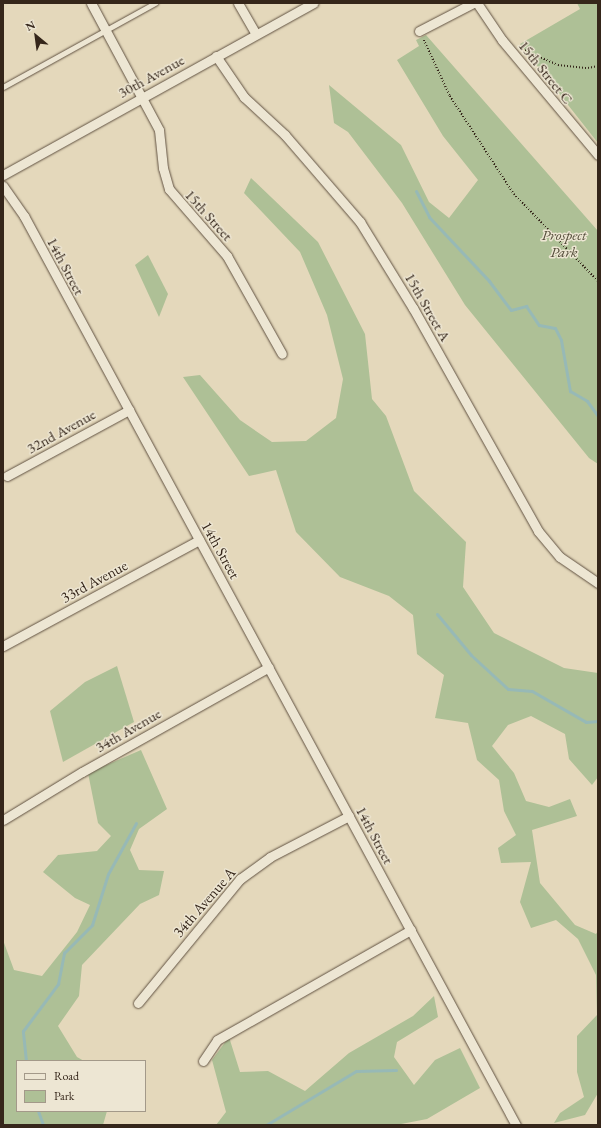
<!DOCTYPE html>
<style>
body{margin:0}
#map{position:relative;width:601px;height:1128px;overflow:hidden;background:#e4d8bb;font-family:"EB Garamond",serif}
div>[style]{position:absolute}
.green>*{inset:0;background:#aec096}
.stream>*{height:3px;margin:-1.5px;padding:0 1.5px;transform-origin:1.5px;border-radius:1.5px;background:#97b9b6}
.path>*{height:1.5px;margin-top:-0.75px;transform-origin:0;background:repeating-linear-gradient(90deg,#35261a 0 1px,transparent 0 3px)}
.roads{filter:drop-shadow(0 0 1px #615242) drop-shadow(0 0 1px #615242)}
.service>*{height:4.5px;margin:-2.25px;padding:0 2.25px;transform-origin:2.25px;border-radius:2.25px;background:#ede6d3}
.minor>*{height:9px;margin:-4.5px;padding:0 4.5px;transform-origin:4.5px;border-radius:4.5px;background:#ede6d3}
span{translate:-50% -50%;white-space:nowrap;text-align:center;line-height:1.15;-webkit-text-stroke:3px #ede6d3;paint-order:stroke}
.street-label{font-size:15px;color:#35261a}
.park-label{font-size:15px;color:#534c39;font-style:italic}
.frame{position:absolute;inset:0;border:4px solid #35261a;pointer-events:none}
.legend{position:absolute;left:16px;top:1060px;width:130px;height:52px;box-sizing:border-box;background:#ede6d3;border:1px solid #a39989;margin:0;padding:5px 7px;list-style:none;font-size:12px;color:#35261a}
.legend li{display:flex;align-items:center;gap:8px;height:20px}
.legend b{width:20px;border:1px solid #a39989}
.north{position:absolute;left:16px;top:16px;width:40px;height:40px;-webkit-text-stroke:3px #ede6d3;paint-order:stroke;rotate:331deg;font-size:11px;font-weight:700;line-height:16px;text-align:center;color:#35261a}
.north::after{content:'';display:block;margin:auto;width:14px;height:18px;background:#35261a;clip-path:polygon(50% 0,100% 100%,50% 72%,0 100%)}
</style>
<div id="map">
<div class="green">
<div style="clip-path:polygon(577px 3px,598px 3px,598px 143px,520px 44px,580px 9px)"></div>
<div style="clip-path:polygon(426px 35px,598px 231px,598px 464px,589px 458px,465px 305px,402px 203px,348px 132px,334px 123px,329px 85px,401px 145px,429px 202px,449px 218px,478px 180px,443px 136px,397px 60px,419px 46px,416px 40px)"></div>
<div style="clip-path:polygon(251px 178px,318px 242px,365px 334px,372px 399px,386px 416px,414px 491px,466px 542px,463px 587px,494px 633px,564px 668px,598px 673px,598px 777px,592px 785px,569px 759px,565px 734px,531px 716px,508px 725px,492px 746px,514px 773px,526px 801px,549px 807px,570px 799px,577px 816px,532px 830px,540px 883px,575px 925px,596px 934px,598px 931px,598px 1093px,585px 1115px,554px 1123px,560px 1113px,584px 1097px,577px 1072px,577px 1036px,597px 1015px,596px 975px,578px 939px,556px 920px,531px 928px,520px 902px,531px 862px,501px 863px,498px 848px,516px 835px,504px 811px,499px 780px,477px 760px,468px 723px,435px 718px,444px 675px,417px 654px,413px 615px,389px 596px,340px 577px,296px 532px,276px 470px,249px 476px,183px 377px,200px 375px,240px 420px,272px 442px,306px 441px,336px 418px,343px 379px,327px 315px,300px 252px,244px 193px)"></div>
<div style="clip-path:polygon(148px 255px,168px 294px,159px 317px,135px 265px)"></div>
<div style="clip-path:polygon(117px 666px,134px 722px,63px 762px,50px 711px,85px 682px)"></div>
<div style="clip-path:polygon(141px 750px,167px 809px,139px 829px,130px 850px,139px 870px,164px 871px,159px 895px,140px 904px,82px 965px,79px 996px,58px 1026px,77px 1057px,84px 1061px,17px 1061px,17px 1111px,107px 1111px,103px 1125px,3px 1125px,3px 940px,14px 970px,42px 976px,77px 932px,90px 905px,75px 898px,43px 872px,58px 855px,97px 851px,111px 836px,98px 823px,88px 773px)"></div>
<div style="clip-path:polygon(434px 996px,438px 1017px,397px 1042px,394px 1057px,414px 1085px,435px 1060px,460px 1048px,480px 1088px,427px 1119px,396px 1125px,216px 1125px,226px 1112px,212px 1060px,229px 1037px,240px 1072px,268px 1071px,305px 1091px,349px 1053px,413px 1016px)"></div>
</div>
<div class="stream">
<div style="left:416px;top:191px;width:29px;rotate:63deg"></div>
<div style="left:429px;top:217px;width:88px;rotate:46.8deg"></div>
<div style="left:489px;top:281px;width:36px;rotate:53deg"></div>
<div style="left:511px;top:310px;width:16px;rotate:-15deg"></div>
<div style="left:526px;top:306px;width:23px;rotate:56deg"></div>
<div style="left:539px;top:325px;width:16px;rotate:11deg"></div>
<div style="left:555px;top:328px;width:13px;rotate:63deg"></div>
<div style="left:561px;top:340px;width:52px;rotate:80deg"></div>
<div style="left:570px;top:391px;width:20px;rotate:30deg"></div>
<div style="left:587px;top:401px;width:19px;rotate:54deg"></div>
<div style="left:437px;top:614px;width:53px;rotate:50.3deg"></div>
<div style="left:471px;top:655px;width:50px;rotate:42.6deg"></div>
<div style="left:508px;top:689px;width:24px;rotate:5deg"></div>
<div style="left:532px;top:691px;width:62px;rotate:29.9deg"></div>
<div style="left:586px;top:722px;width:12px;rotate:-5deg"></div>
<div style="left:26px;top:1061px;width:30px;rotate:-96deg"></div>
<div style="left:23px;top:1031px;width:59px;rotate:-53.3deg"></div>
<div style="left:58px;top:984px;width:32px;rotate:-79deg"></div>
<div style="left:64px;top:953px;width:40px;rotate:-45deg"></div>
<div style="left:92px;top:925px;width:53px;rotate:-72.6deg"></div>
<div style="left:108px;top:874px;width:58px;rotate:-61.2deg"></div>
<div style="left:38px;top:1111px;width:15px;rotate:70deg"></div>
<div style="left:266px;top:1125px;width:105px;rotate:-31deg"></div>
<div style="left:356px;top:1071px;width:40px;rotate:-1.4deg"></div>
</div>
<div class="path">
<div style="left:424px;top:40px;width:62px;rotate:65.1deg"></div>
<div style="left:450px;top:96px;width:117px;rotate:56.9deg"></div>
<div style="left:514px;top:194px;width:121px;rotate:46deg"></div>
<div style="left:522px;top:49px;width:39px;rotate:24deg"></div>
<div style="left:558px;top:65px;width:30px;rotate:6deg"></div>
<div style="left:588px;top:68px;width:10px;rotate:-11deg"></div>
</div>
<div class="roads">
<div class="service">
<div style="left:3px;top:87px;width:174px;rotate:-28.9deg"></div>
</div>
<div class="minor">
<div style="left:91px;top:3px;width:144px;rotate:61.8deg"></div>
<div style="left:159px;top:130px;width:38px;rotate:84deg"></div>
<div style="left:163px;top:168px;width:22px;rotate:74deg"></div>
<div style="left:169px;top:189px;width:89px;rotate:49.1deg"></div>
<div style="left:227px;top:256px;width:112px;rotate:60.7deg"></div>
<div style="left:238px;top:3px;width:36px;rotate:60deg"></div>
<div style="left:477px;top:3px;width:45px;rotate:56deg"></div>
<div style="left:502px;top:40px;width:150px;rotate:50.1deg"></div>
<div style="left:419px;top:31px;width:61px;rotate:-27.4deg"></div>
<div style="left:216px;top:56px;width:50px;rotate:55.7deg"></div>
<div style="left:244px;top:97px;width:56px;rotate:42.8deg"></div>
<div style="left:285px;top:135px;width:115px;rotate:49.2deg"></div>
<div style="left:360px;top:222px;width:101px;rotate:58.4deg"></div>
<div style="left:413px;top:308px;width:256px;rotate:60.7deg"></div>
<div style="left:538px;top:531px;width:34px;rotate:50deg"></div>
<div style="left:560px;top:557px;width:46px;rotate:34.4deg"></div>
<div style="left:3px;top:175px;width:355px;rotate:-29deg"></div>
<div style="left:3px;top:186px;width:37px;rotate:55deg"></div>
<div style="left:24px;top:216px;width:1034px;rotate:61.58deg"></div>
<div style="left:7px;top:476px;width:139px;rotate:-28.4deg"></div>
<div style="left:3px;top:646px;width:223px;rotate:-28.4deg"></div>
<div style="left:3px;top:820px;width:92px;rotate:-31.3deg"></div>
<div style="left:82px;top:772px;width:214px;rotate:-29.3deg"></div>
<div style="left:138px;top:1003px;width:161px;rotate:-50.6deg"></div>
<div style="left:240px;top:879px;width:37px;rotate:-36deg"></div>
<div style="left:270px;top:857px;width:89px;rotate:-27.4deg"></div>
<div style="left:203px;top:1061px;width:25px;rotate:-56deg"></div>
<div style="left:217px;top:1040px;width:223px;rotate:-29.6deg"></div>
</div>
</div>
<div class="street-label">
<span style="left:546px;top:72px;rotate:51deg">15th Street C</span>
<span style="left:151px;top:76px;rotate:-29deg">30th Avenue</span>
<span style="left:209px;top:215px;rotate:48deg">15th Street</span>
<span style="left:66px;top:266px;rotate:62deg">14th Street</span>
<span style="left:428px;top:307px;rotate:60deg">15th Street A</span>
<span style="left:61px;top:431px;rotate:-29deg">32nd Avenue</span>
<span style="left:221px;top:550px;rotate:61deg">14th Street</span>
<span style="left:94px;top:581px;rotate:-28deg">33rd Avenue</span>
<span style="left:128px;top:730px;rotate:-30deg">34th Avenue</span>
<span style="left:375px;top:835px;rotate:62deg">14th Street</span>
<span style="left:204px;top:902px;rotate:-49deg">34th Avenue A</span>
</div>
<div class="park-label">
<span style="left:564px;top:243px">Prospect<br>Park</span>
</div>
<div class="frame"></div>
<ul class="legend">
<li><b style="height:5px;background:#ede6d3"></b>Road</li>
<li><b style="height:11px;background:#aec096"></b>Park</li>
</ul>
<div class="north">N</div>
</div>
